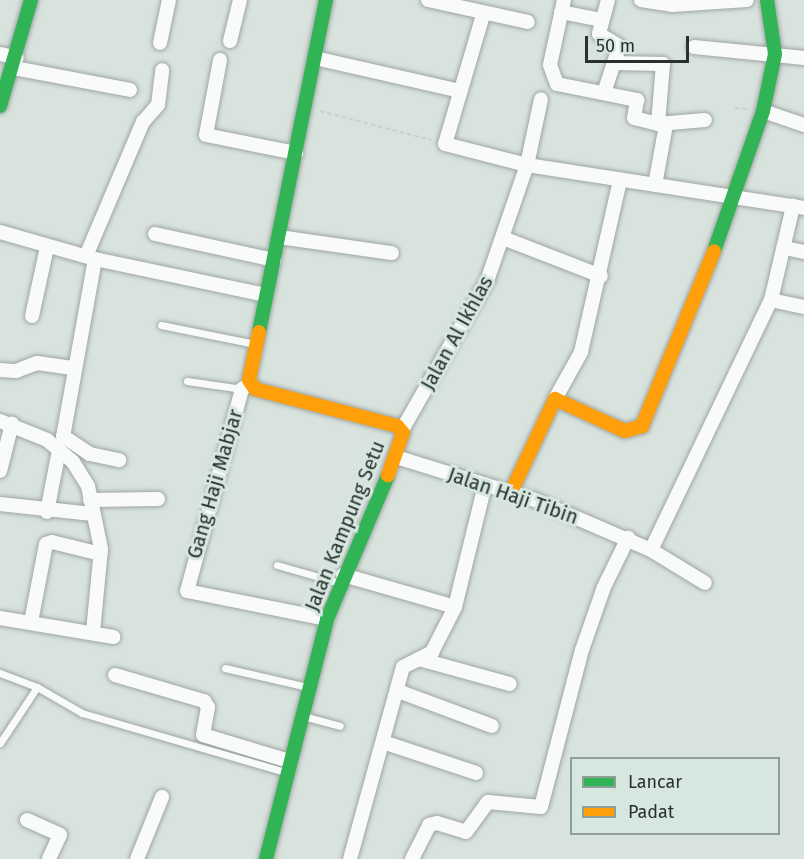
<!DOCTYPE html>
<style>
body{margin:0}
#map{position:relative;width:804px;height:859px;overflow:hidden;background:#d9e3de;font-family:"Fira Sans",sans-serif}
div>[style]{position:absolute}
.path>*{height:2px;margin-top:-1px;transform-origin:0;background:repeating-linear-gradient(90deg,#cdcfcf 0 4.5px,transparent 0 7.5px)}
.roads{filter:drop-shadow(0 0 2px #9fa6a3) drop-shadow(0 0 2px #9fa6a3)}
.lane>*{height:7px;margin:-3.5px;padding:0 3.5px;transform-origin:3.5px;border-radius:3.5px;background:#f9fbfa}
.street>*{height:14px;margin:-7px;padding:0 7px;transform-origin:7px;border-radius:7px;background:#f9fbfa}
.fast>*{height:14px;margin:-7px;padding:0 7px;transform-origin:7px;border-radius:7px;background:#30b455}
.slow>*{height:14px;margin:-7px;padding:0 7px;transform-origin:7px;border-radius:7px;background:#ff9f0a}
span{translate:-50% -50%;white-space:nowrap;text-align:center;line-height:1.15;-webkit-text-stroke:6px #d5e7df;paint-order:stroke}
.street-label{font-size:20px;color:#29302d}
.legend{position:absolute;left:570px;top:757px;width:210px;height:78px;box-sizing:border-box;background:#d5e7df;border:2px solid #909e98;margin:0;padding:8px 10px;list-style:none;font-size:18px;color:#29302d}
.legend li{display:flex;align-items:center;gap:12px;height:30px}
.legend b{width:30px;border:2px solid #909e98}
.scale{position:absolute;left:585px;top:36px;width:104px;height:27px;box-sizing:border-box;border:3px solid #29302d;border-top:0;padding-left:8px;font-size:18px;line-height:21px;white-space:nowrap;color:#29302d;-webkit-text-stroke:4px #d5e7df;paint-order:stroke}
</style>
<div id="map">
<div class="path">
<div style="left:735px;top:108px;width:12px;rotate:5deg"></div>
<div style="left:320px;top:111px;width:115px;rotate:14.6deg"></div>
</div>
<div class="roads">
<div class="lane">
<div style="left:161px;top:325px;width:96px;rotate:11.4deg"></div>
<div style="left:187px;top:381px;width:56px;rotate:8.3deg"></div>
<div style="left:277px;top:565px;width:66px;rotate:15.9deg"></div>
<div style="left:225px;top:668px;width:84px;rotate:13deg"></div>
<div style="left:0;top:673px;width:40px;rotate:21deg"></div>
<div style="left:303px;top:716px;width:38px;rotate:15deg"></div>
<div style="left:0;top:743px;width:67px;rotate:-56.5deg"></div>
<div style="left:37px;top:687px;width:52px;rotate:30deg"></div>
<div style="left:82px;top:713px;width:211px;rotate:16.2deg"></div>
</div>
<div class="street">
<div style="left:428px;top:0;width:102px;rotate:12.4deg"></div>
<div style="left:564px;top:0;width:66px;rotate:102.2deg"></div>
<div style="left:550px;top:65px;width:20px;rotate:70deg"></div>
<div style="left:557px;top:84px;width:82px;rotate:11.3deg"></div>
<div style="left:637px;top:100px;width:18px;rotate:99deg"></div>
<div style="left:634px;top:118px;width:25px;rotate:14deg"></div>
<div style="left:658px;top:124px;width:47px;rotate:-4.9deg"></div>
<div style="left:608px;top:0;width:35px;rotate:105deg"></div>
<div style="left:599px;top:34px;width:23px;rotate:31deg"></div>
<div style="left:619px;top:46px;width:18px;rotate:106deg"></div>
<div style="left:641px;top:0;width:31px;rotate:9deg"></div>
<div style="left:672px;top:5px;width:75px;rotate:-3.8deg"></div>
<div style="left:561px;top:12px;width:42px;rotate:11deg"></div>
<div style="left:483px;top:15px;width:134px;rotate:106.4deg"></div>
<div style="left:445px;top:144px;width:85px;rotate:14.4deg"></div>
<div style="left:527px;top:165px;width:280px;rotate:8.8deg"></div>
<div style="left:230px;top:41px;width:42px;rotate:-76.3deg"></div>
<div style="left:160px;top:43px;width:44px;rotate:-78.2deg"></div>
<div style="left:694px;top:47px;width:111px;rotate:5.7deg"></div>
<div style="left:0;top:54px;width:17px;rotate:13deg"></div>
<div style="left:315px;top:58px;width:149px;rotate:12.8deg"></div>
<div style="left:220px;top:60px;width:76px;rotate:100.6deg"></div>
<div style="left:206px;top:135px;width:92px;rotate:11.3deg"></div>
<div style="left:14px;top:68px;width:118px;rotate:10.7deg"></div>
<div style="left:604px;top:93px;width:32px;rotate:-72deg"></div>
<div style="left:614px;top:63px;width:49px;rotate:1.2deg"></div>
<div style="left:663px;top:64px;width:60px;rotate:94.8deg"></div>
<div style="left:763px;top:111px;width:43px;rotate:18.9deg"></div>
<div style="left:655px;top:185px;width:61px;rotate:-79.6deg"></div>
<div style="left:0;top:232px;width:99px;rotate:15.9deg"></div>
<div style="left:95px;top:259px;width:175px;rotate:11.9deg"></div>
<div style="left:155px;top:234px;width:122px;rotate:12.3deg"></div>
<div style="left:279px;top:237px;width:114px;rotate:8.1deg"></div>
<div style="left:503px;top:238px;width:105px;rotate:21.2deg"></div>
<div style="left:785px;top:248px;width:19px;rotate:12deg"></div>
<div style="left:86px;top:256px;width:146px;rotate:-67deg"></div>
<div style="left:143px;top:122px;width:23px;rotate:-49deg"></div>
<div style="left:158px;top:105px;width:35px;rotate:-83deg"></div>
<div style="left:95px;top:259px;width:180px;rotate:100.2deg"></div>
<div style="left:63px;top:436px;width:32px;rotate:34deg"></div>
<div style="left:90px;top:454px;width:30px;rotate:12deg"></div>
<div style="left:771px;top:300px;width:34px;rotate:12deg"></div>
<div style="left:32px;top:316px;width:71px;rotate:-77.7deg"></div>
<div style="left:0;top:370px;width:16px;rotate:4deg"></div>
<div style="left:16px;top:371px;width:22px;rotate:-21deg"></div>
<div style="left:37px;top:363px;width:36px;rotate:8deg"></div>
<div style="left:250px;top:384px;width:9px;rotate:148deg"></div>
<div style="left:242px;top:389px;width:209px;rotate:105.2deg"></div>
<div style="left:187px;top:591px;width:143px;rotate:11.3deg"></div>
<div style="left:555px;top:399px;width:54px;rotate:-61deg"></div>
<div style="left:581px;top:352px;width:176px;rotate:-77.2deg"></div>
<div style="left:0;top:421px;width:51px;rotate:22deg"></div>
<div style="left:47px;top:440px;width:34px;rotate:40deg"></div>
<div style="left:73px;top:462px;width:28px;rotate:58deg"></div>
<div style="left:88px;top:486px;width:64px;rotate:78.3deg"></div>
<div style="left:101px;top:549px;width:83px;rotate:95.5deg"></div>
<div style="left:402px;top:430px;width:172px;rotate:-60.3deg"></div>
<div style="left:487px;top:281px;width:123px;rotate:-71deg"></div>
<div style="left:527px;top:165px;width:67px;rotate:-78deg"></div>
<div style="left:396px;top:457px;width:145px;rotate:17.2deg"></div>
<div style="left:535px;top:500px;width:126px;rotate:23.3deg"></div>
<div style="left:651px;top:550px;width:277px;rotate:-64.4deg"></div>
<div style="left:771px;top:300px;width:97px;rotate:-76.8deg"></div>
<div style="left:0;top:471px;width:49px;rotate:-75.7deg"></div>
<div style="left:90px;top:500px;width:68px;rotate:-0.8deg"></div>
<div style="left:0;top:504px;width:93px;rotate:6.2deg"></div>
<div style="left:47px;top:512px;width:63px;rotate:-79deg"></div>
<div style="left:651px;top:550px;width:63px;rotate:31.4deg"></div>
<div style="left:343px;top:575px;width:116px;rotate:15.9deg"></div>
<div style="left:0;top:618px;width:115px;rotate:9.5deg"></div>
<div style="left:31px;top:622px;width:79px;rotate:-79.1deg"></div>
<div style="left:46px;top:544px;width:6px;rotate:-18deg"></div>
<div style="left:52px;top:542px;width:50px;rotate:13.8deg"></div>
<div style="left:419px;top:659px;width:94px;rotate:15.4deg"></div>
<div style="left:115px;top:675px;width:93px;rotate:16.3deg"></div>
<div style="left:204px;top:701px;width:7px;rotate:56deg"></div>
<div style="left:208px;top:707px;width:28px;rotate:100deg"></div>
<div style="left:203px;top:735px;width:90px;rotate:16.8deg"></div>
<div style="left:398px;top:691px;width:100px;rotate:20.4deg"></div>
<div style="left:383px;top:742px;width:98px;rotate:18.4deg"></div>
<div style="left:27px;top:820px;width:36px;rotate:24deg"></div>
<div style="left:60px;top:835px;width:26px;rotate:115deg"></div>
<div style="left:137px;top:859px;width:67px;rotate:-68deg"></div>
<div style="left:350px;top:859px;width:199px;rotate:-74.6deg"></div>
<div style="left:403px;top:667px;width:33px;rotate:-27deg"></div>
<div style="left:432px;top:652px;width:51px;rotate:-62.9deg"></div>
<div style="left:455px;top:607px;width:126px;rotate:-76.2deg"></div>
<div style="left:412px;top:859px;width:38px;rotate:-63deg"></div>
<div style="left:429px;top:825px;width:8px;rotate:-14deg"></div>
<div style="left:437px;top:823px;width:30px;rotate:17deg"></div>
<div style="left:466px;top:832px;width:37px;rotate:-54deg"></div>
<div style="left:488px;top:802px;width:53px;rotate:5.4deg"></div>
<div style="left:541px;top:807px;width:162px;rotate:-75.4deg"></div>
<div style="left:582px;top:650px;width:67px;rotate:-70.8deg"></div>
<div style="left:604px;top:587px;width:55px;rotate:-63.9deg"></div>
</div>
<div class="fast">
<div style="left:0;top:106px;width:110px;rotate:-73.7deg"></div>
<div style="left:714px;top:251px;width:148px;rotate:-70.7deg"></div>
<div style="left:763px;top:111px;width:58px;rotate:-78.1deg"></div>
<div style="left:775px;top:54px;width:55px;rotate:-98.4deg"></div>
<div style="left:259px;top:332px;width:339px;rotate:-78.6deg"></div>
<div style="left:266px;top:859px;width:248px;rotate:-75.7deg"></div>
<div style="left:327px;top:619px;width:156px;rotate:-67deg"></div>
</div>
<div class="slow">
<div style="left:259px;top:332px;width:49px;rotate:101.8deg"></div>
<div style="left:249px;top:380px;width:11px;rotate:56deg"></div>
<div style="left:255px;top:389px;width:147px;rotate:14.6deg"></div>
<div style="left:397px;top:426px;width:9px;rotate:49deg"></div>
<div style="left:403px;top:433px;width:45px;rotate:109.7deg"></div>
<div style="left:511px;top:492px;width:103px;rotate:-64.7deg"></div>
<div style="left:555px;top:399px;width:77px;rotate:24.6deg"></div>
<div style="left:625px;top:431px;width:18px;rotate:-16deg"></div>
<div style="left:642px;top:426px;width:189px;rotate:-67.6deg"></div>
</div>
</div>
<div class="street-label">
<span style="left:457px;top:333px;rotate:-61deg">Jalan Al Ikhlas</span>
<span style="left:215px;top:484px;rotate:-74deg">Gang Haji Mabjar</span>
<span style="left:513px;top:496px;rotate:19deg">Jalan Haji Tibin</span>
<span style="left:345px;top:526px;rotate:-68deg">Jalan Kampung Setu</span>
</div>
<ul class="legend">
<li><b style="height:8px;background:#30b455"></b>Lancar</li>
<li><b style="height:8px;background:#ff9f0a"></b>Padat</li>
</ul>
<div class="scale">50 m</div>
</div>
